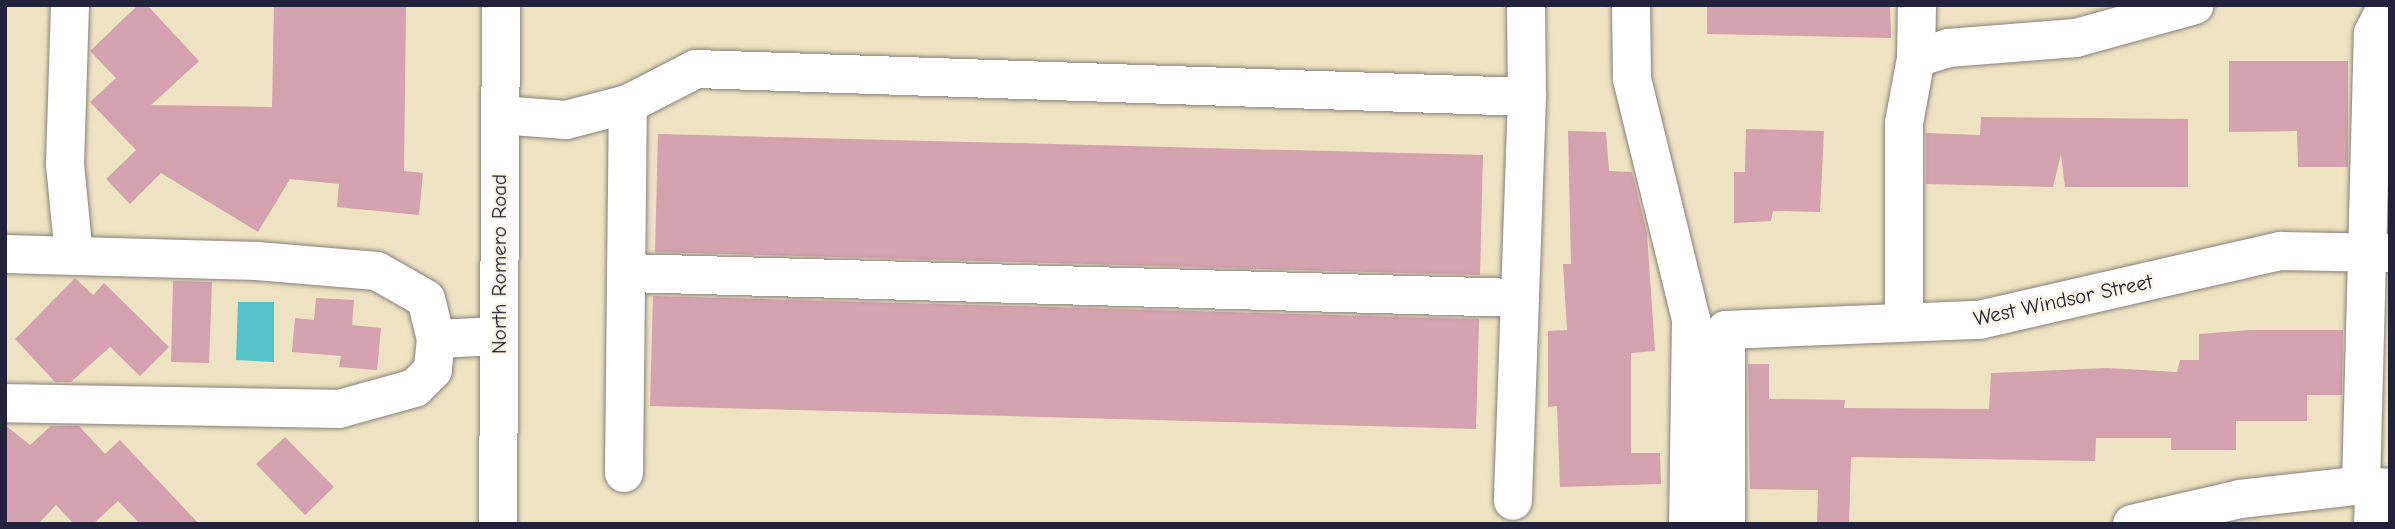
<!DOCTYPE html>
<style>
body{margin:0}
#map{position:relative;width:2395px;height:529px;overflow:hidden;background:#eee3c2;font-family:"Comic Neue",sans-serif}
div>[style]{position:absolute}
.water>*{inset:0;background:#55c3ca}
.building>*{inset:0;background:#d5a2b0}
.roads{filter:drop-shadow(0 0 2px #88827e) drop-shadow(0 0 2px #88827e)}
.minor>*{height:38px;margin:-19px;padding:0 19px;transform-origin:19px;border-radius:19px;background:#fff}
span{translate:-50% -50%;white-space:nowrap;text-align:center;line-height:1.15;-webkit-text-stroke:5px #fcf5e5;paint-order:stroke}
.street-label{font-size:21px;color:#22223b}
.frame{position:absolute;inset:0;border:7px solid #22223b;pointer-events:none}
</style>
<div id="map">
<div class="water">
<div style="clip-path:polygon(238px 302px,274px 302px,274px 362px,236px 360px)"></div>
</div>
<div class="building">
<div style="clip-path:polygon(138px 5px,147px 5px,199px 61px,151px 105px,272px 107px,274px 5px,406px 5px,404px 171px,423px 173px,419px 215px,337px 207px,339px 184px,290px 179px,258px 232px,161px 173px,130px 204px,106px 179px,136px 150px,90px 102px,116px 78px,90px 51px)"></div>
<div style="clip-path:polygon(1707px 5px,1890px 5px,1891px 38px,1707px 34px)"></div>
<div style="clip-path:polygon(2229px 61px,2348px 61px,2348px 167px,2298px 167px,2297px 131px,2229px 132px)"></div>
<div style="clip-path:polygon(1981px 117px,2188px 119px,2188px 187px,2065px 187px,2061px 154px,2053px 187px,1926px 184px,1926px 133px,1980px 135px)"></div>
<div style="clip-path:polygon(1746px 129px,1824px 131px,1820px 212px,1773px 211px,1771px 221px,1734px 223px,1734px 172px,1745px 172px)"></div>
<div style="clip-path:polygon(1568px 131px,1606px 132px,1609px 171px,1632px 172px,1647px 233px,1655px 351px,1631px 353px,1631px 453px,1660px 453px,1661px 484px,1560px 487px,1557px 406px,1548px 407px,1548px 331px,1567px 330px,1563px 264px,1571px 264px)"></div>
<div style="clip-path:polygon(658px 134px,1483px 155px,1480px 275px,655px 252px)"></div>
<div style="clip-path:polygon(75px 278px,93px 295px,104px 283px,169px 347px,140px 376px,110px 347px,71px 382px,55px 382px,15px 339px)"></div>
<div style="clip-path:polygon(173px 281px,212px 282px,209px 363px,171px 362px)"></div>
<div style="clip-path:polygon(653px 296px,1479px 319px,1476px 429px,650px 406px)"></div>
<div style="clip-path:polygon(316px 298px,354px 300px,352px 325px,381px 328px,377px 370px,339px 367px,341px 356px,292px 352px,295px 318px,314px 320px)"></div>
<div style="clip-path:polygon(2250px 330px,2343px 330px,2342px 395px,2307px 395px,2307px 421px,2236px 421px,2236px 450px,2171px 450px,2171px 438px,2096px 438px,2095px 461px,1851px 457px,1849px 524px,1817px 524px,1818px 490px,1750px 489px,1748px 364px,1769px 364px,1769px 399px,1845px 400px,1844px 408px,1989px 409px,1991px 373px,2107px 368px,2177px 372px,2180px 360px,2199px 360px,2199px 334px)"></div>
<div style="clip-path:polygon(5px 425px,30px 445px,51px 426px,79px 426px,105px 454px,120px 440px,199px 524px,140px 524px,118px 501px,93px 524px,74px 524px,56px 505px,38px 524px,5px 524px)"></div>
<div style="clip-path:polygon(285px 437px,334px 487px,305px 515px,256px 464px)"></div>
</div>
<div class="roads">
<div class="minor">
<div style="left:70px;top:5px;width:159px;rotate:91.8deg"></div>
<div style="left:65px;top:164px;width:92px;rotate:84.4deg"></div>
<div style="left:1526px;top:5px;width:92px;rotate:89.4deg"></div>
<div style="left:1631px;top:5px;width:74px;rotate:89.2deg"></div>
<div style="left:1632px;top:79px;width:247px;rotate:76.2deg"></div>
<div style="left:1691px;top:319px;width:205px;rotate:90.8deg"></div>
<div style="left:1916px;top:58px;width:34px;rotate:-17deg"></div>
<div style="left:1948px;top:48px;width:128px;rotate:-4.5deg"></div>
<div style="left:2076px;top:38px;width:123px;rotate:-15.5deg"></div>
<div style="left:500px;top:115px;width:66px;rotate:4.3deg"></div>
<div style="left:566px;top:120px;width:64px;rotate:-14.5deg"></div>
<div style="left:628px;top:104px;width:76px;rotate:-27.2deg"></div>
<div style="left:696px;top:69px;width:831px;rotate:1.93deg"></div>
<div style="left:1527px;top:97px;width:404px;rotate:92deg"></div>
<div style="left:5px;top:254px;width:252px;rotate:1.6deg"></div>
<div style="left:257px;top:261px;width:120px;rotate:4.8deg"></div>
<div style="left:377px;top:271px;width:56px;rotate:29.7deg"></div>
<div style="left:426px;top:299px;width:41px;rotate:76deg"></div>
<div style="left:436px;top:339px;width:31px;rotate:96deg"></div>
<div style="left:433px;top:370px;width:25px;rotate:135deg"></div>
<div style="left:415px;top:388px;width:79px;rotate:164.6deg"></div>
<div style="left:339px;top:409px;width:334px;rotate:-179deg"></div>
<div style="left:628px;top:273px;width:892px;rotate:1.61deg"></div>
<div style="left:1904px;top:322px;width:199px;rotate:-90deg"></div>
<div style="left:1904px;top:123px;width:66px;rotate:-79.5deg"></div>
<div style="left:1916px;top:58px;width:53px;rotate:-88.9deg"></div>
<div style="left:436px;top:339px;width:63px;rotate:-2.7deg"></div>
<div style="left:624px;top:473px;width:369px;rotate:-89.4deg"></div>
<div style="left:2361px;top:486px;width:453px;rotate:-88.5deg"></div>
<div style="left:2373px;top:33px;width:32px;rotate:-62deg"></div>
<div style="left:498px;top:524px;width:519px;rotate:-89.67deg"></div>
<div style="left:1726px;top:524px;width:194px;rotate:-90deg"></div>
<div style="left:1726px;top:330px;width:253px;rotate:-2.3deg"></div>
<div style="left:1979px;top:320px;width:310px;rotate:-12.9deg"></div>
<div style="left:2281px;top:251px;width:109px;rotate:1.1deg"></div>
<div style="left:2132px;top:524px;width:111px;rotate:-13deg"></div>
<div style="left:2240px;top:499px;width:117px;rotate:-6.4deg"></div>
<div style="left:2356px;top:486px;width:34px;rotate:3deg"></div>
<div style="left:2373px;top:524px;width:37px;rotate:-88deg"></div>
</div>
</div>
<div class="street-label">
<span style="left:499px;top:264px;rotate:-90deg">North Romero Road</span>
<span style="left:2063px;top:300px;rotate:-12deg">West Windsor Street</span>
</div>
<div class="frame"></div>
</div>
